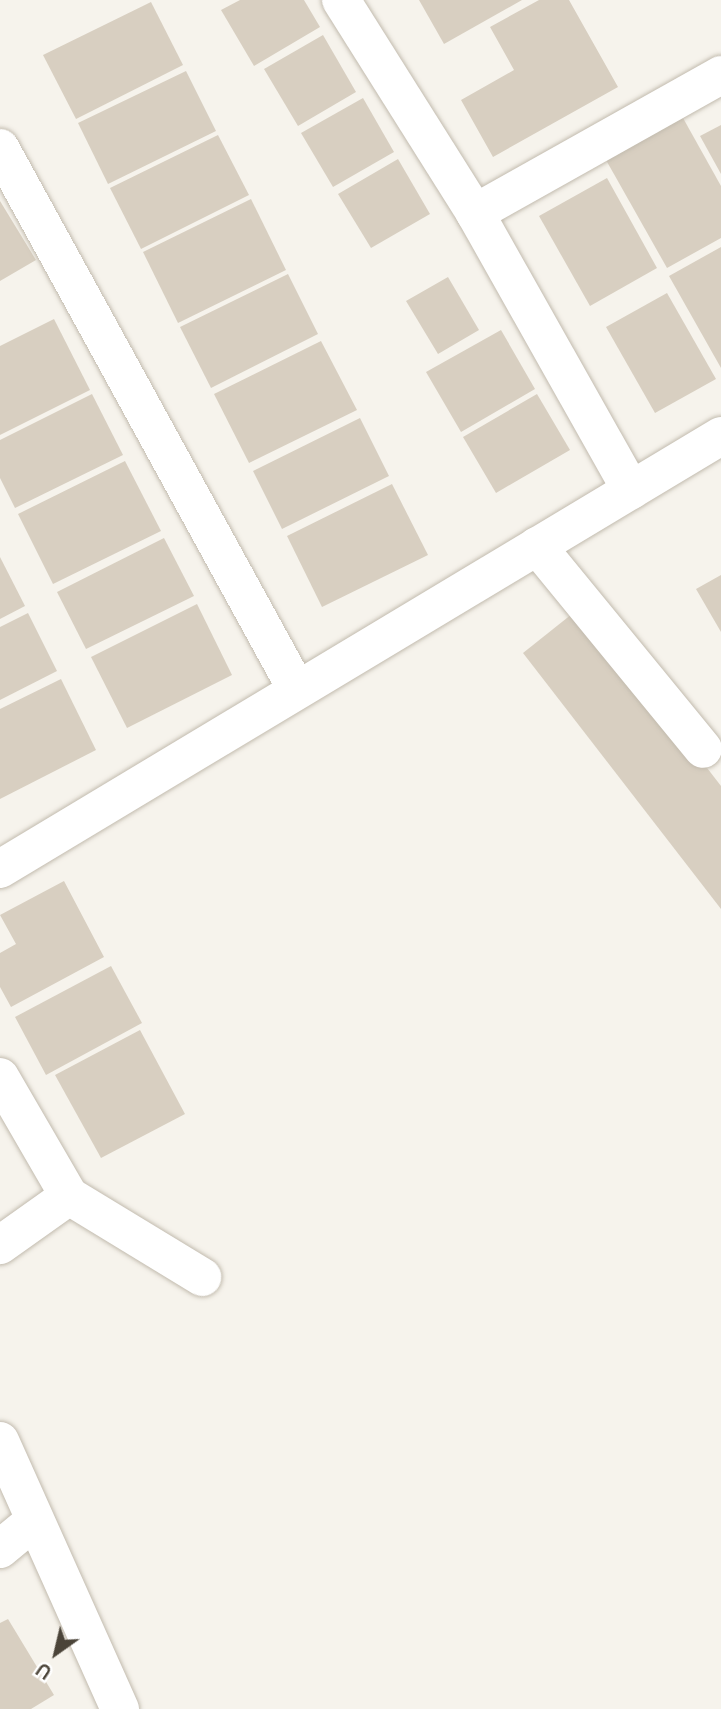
<!DOCTYPE html>
<style>
body{margin:0}
#map{position:relative;width:721px;height:1709px;overflow:hidden;background:#f6f3ec;font-family:Cabin,sans-serif}
div>[style]{position:absolute}
.building>*{inset:0;background:#d8cfc1}
.roads{filter:drop-shadow(0 0 2px #c2bbae) drop-shadow(0 0 2px #c2bbae)}
.minor>*{height:38px;margin:-19px;padding:0 19px;transform-origin:19px;border-radius:19px;background:#fff}
span{translate:-50% -50%;white-space:nowrap;text-align:center;line-height:1.15;-webkit-text-stroke:5px #fff;paint-order:stroke}
.north{position:absolute;left:21px;top:1618px;width:70px;height:70px;-webkit-text-stroke:5px #fff;paint-order:stroke;rotate:214deg;font-size:19px;font-weight:700;line-height:28px;text-align:center;color:#4b4439}
.north::after{content:'';display:block;margin:auto;width:24px;height:32px;background:#4b4439;clip-path:polygon(50% 0,100% 100%,50% 72%,0 100%)}
</style>
<div id="map">
<div class="building">
<div style="clip-path:polygon(240px 0,304px 0,320px 27px,254px 66px,221px 10px)"></div>
<div style="clip-path:polygon(419px 0,522px 0,444px 44px)"></div>
<div style="clip-path:polygon(539px 0,569px 0,618px 87px,493px 157px,461px 100px,514px 70px,490px 27px)"></div>
<div style="clip-path:polygon(151px 2px,183px 65px,76px 119px,43px 55px)"></div>
<div style="clip-path:polygon(323px 35px,356px 92px,298px 126px,264px 69px)"></div>
<div style="clip-path:polygon(186px 71px,216px 131px,108px 184px,78px 123px)"></div>
<div style="clip-path:polygon(363px 98px,394px 152px,333px 187px,301px 133px)"></div>
<div style="clip-path:polygon(683px 118px,721px 186px,721px 238px,667px 268px,606px 160px)"></div>
<div style="clip-path:polygon(721px 125px,721px 174px,700px 136px)"></div>
<div style="clip-path:polygon(218px 135px,249px 195px,141px 249px,110px 188px)"></div>
<div style="clip-path:polygon(398px 159px,430px 214px,371px 248px,338px 194px)"></div>
<div style="clip-path:polygon(607px 178px,657px 268px,590px 306px,539px 216px)"></div>
<div style="clip-path:polygon(251px 199px,286px 270px,178px 323px,143px 252px)"></div>
<div style="clip-path:polygon(0 201px,36px 260px,0 281px)"></div>
<div style="clip-path:polygon(721px 247px,721px 368px,669px 276px)"></div>
<div style="clip-path:polygon(288px 274px,318px 334px,211px 388px,180px 327px)"></div>
<div style="clip-path:polygon(448px 277px,479px 330px,438px 354px,406px 301px)"></div>
<div style="clip-path:polygon(667px 293px,716px 379px,655px 413px,606px 327px)"></div>
<div style="clip-path:polygon(54px 319px,90px 390px,0 435px,0 346px)"></div>
<div style="clip-path:polygon(501px 330px,535px 389px,461px 432px,426px 372px)"></div>
<div style="clip-path:polygon(321px 341px,357px 410px,249px 463px,214px 394px)"></div>
<div style="clip-path:polygon(92px 394px,123px 455px,15px 508px,0 478px,0 440px)"></div>
<div style="clip-path:polygon(537px 394px,570px 450px,496px 493px,463px 437px)"></div>
<div style="clip-path:polygon(360px 418px,389px 476px,282px 529px,253px 471px)"></div>
<div style="clip-path:polygon(125px 461px,161px 531px,53px 584px,18px 514px)"></div>
<div style="clip-path:polygon(392px 484px,428px 555px,322px 607px,287px 536px)"></div>
<div style="clip-path:polygon(164px 538px,194px 596px,86px 649px,57px 592px)"></div>
<div style="clip-path:polygon(0 557px,25px 606px,0 619px)"></div>
<div style="clip-path:polygon(721px 575px,721px 632px,696px 589px)"></div>
<div style="clip-path:polygon(197px 604px,232px 675px,127px 728px,91px 657px)"></div>
<div style="clip-path:polygon(582px 606px,721px 786px,721px 909px,523px 653px)"></div>
<div style="clip-path:polygon(28px 613px,57px 671px,0 700px,0 627px)"></div>
<div style="clip-path:polygon(61px 679px,96px 750px,0 799px,0 709px)"></div>
<div style="clip-path:polygon(64px 881px,104px 957px,11px 1007px,0 987px,0 953px,16px 944px,0 915px)"></div>
<div style="clip-path:polygon(111px 966px,142px 1023px,46px 1075px,15px 1017px)"></div>
<div style="clip-path:polygon(140px 1030px,185px 1114px,101px 1158px,55px 1075px)"></div>
<div style="clip-path:polygon(8px 1619px,54px 1695px,31px 1709px,0 1709px,0 1623px)"></div>
</div>
<div class="roads">
<div class="minor">
<div style="left:341px;top:0;width:252px;rotate:57.8deg"></div>
<div style="left:475px;top:213px;width:318px;rotate:60.6deg"></div>
<div style="left:0;top:148px;width:618px;rotate:61.28deg"></div>
<div style="left:475px;top:213px;width:282px;rotate:-29.3deg"></div>
<div style="left:537px;top:546px;width:262px;rotate:50.7deg"></div>
<div style="left:0;top:869px;width:841px;rotate:-30.99deg"></div>
<div style="left:0;top:1077px;width:138px;rotate:59.9deg"></div>
<div style="left:69px;top:1196px;width:85px;rotate:144.6deg"></div>
<div style="left:69px;top:1196px;width:156px;rotate:31.3deg"></div>
<div style="left:0;top:1441px;width:294px;rotate:65.9deg"></div>
<div style="left:0;top:1549px;width:45px;rotate:-39.6deg"></div>
</div>
</div>
<div class="north">U</div>
</div>
